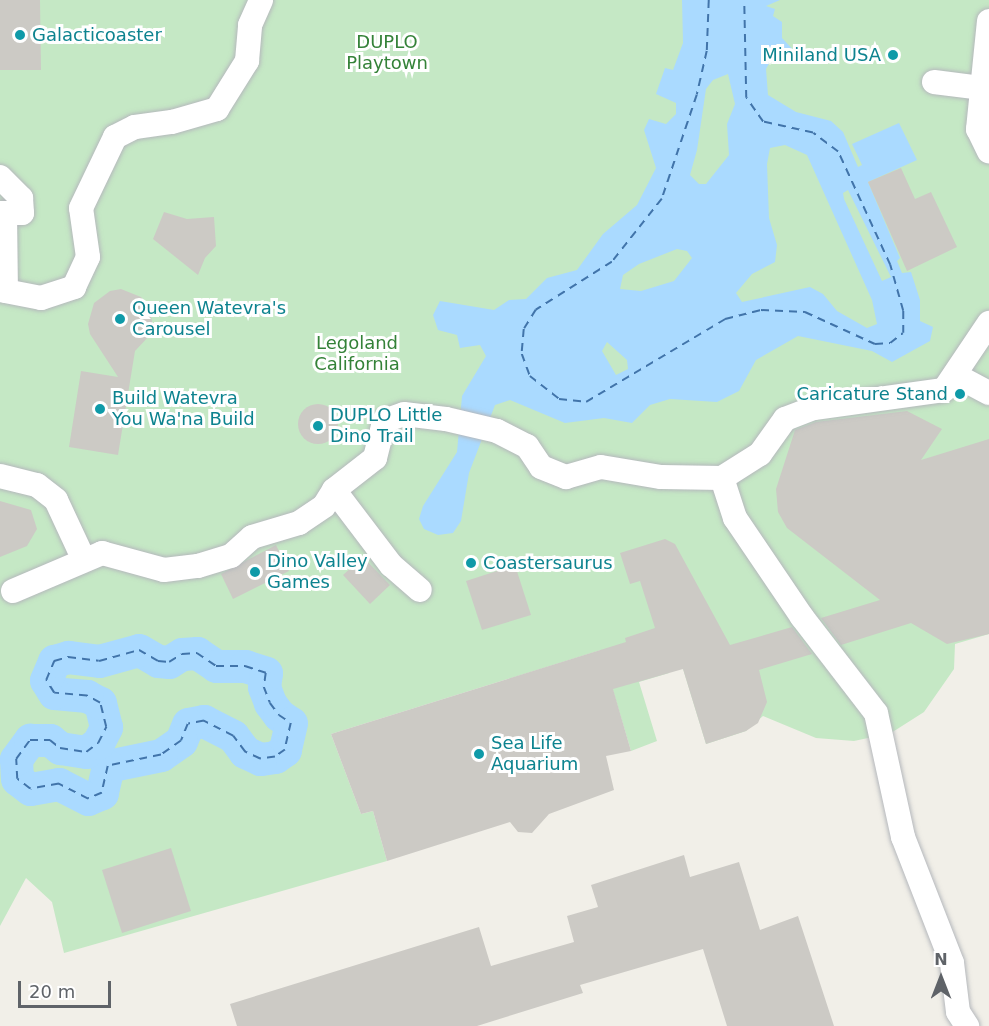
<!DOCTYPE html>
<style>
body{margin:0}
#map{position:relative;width:989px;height:1026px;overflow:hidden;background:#f1efe8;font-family:"DejaVu Sans",sans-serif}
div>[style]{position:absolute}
.green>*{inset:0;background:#c5e8c5}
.water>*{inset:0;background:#aadaff}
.canal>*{height:33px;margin:-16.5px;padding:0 16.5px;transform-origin:16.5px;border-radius:16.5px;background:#aadaff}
.ferry>*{height:1.5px;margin-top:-0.75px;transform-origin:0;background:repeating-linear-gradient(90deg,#4174aa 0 8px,transparent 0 14px)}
.building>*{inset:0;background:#cccac5}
.round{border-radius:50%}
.roads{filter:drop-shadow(0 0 2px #b5b8bc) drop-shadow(0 0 2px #b5b8bc)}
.pedestrian>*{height:24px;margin:-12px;padding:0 12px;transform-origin:12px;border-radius:12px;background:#fff}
.dots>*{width:16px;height:16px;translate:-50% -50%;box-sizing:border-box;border:3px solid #fff;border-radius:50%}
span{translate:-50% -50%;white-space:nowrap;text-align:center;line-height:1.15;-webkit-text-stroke:6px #fff;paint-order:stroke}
.culture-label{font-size:18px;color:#0d838f}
.left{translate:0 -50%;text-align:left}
.right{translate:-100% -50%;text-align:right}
.park-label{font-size:18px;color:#348238}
.north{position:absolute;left:911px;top:948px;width:60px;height:60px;-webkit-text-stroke:4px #fff;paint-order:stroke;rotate:0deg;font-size:16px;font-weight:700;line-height:24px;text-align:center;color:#5f6368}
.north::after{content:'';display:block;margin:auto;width:21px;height:27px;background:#5f6368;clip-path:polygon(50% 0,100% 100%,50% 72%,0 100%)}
.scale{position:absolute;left:18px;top:981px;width:93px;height:27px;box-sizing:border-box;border:3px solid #5f6368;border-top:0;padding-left:8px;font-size:18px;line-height:21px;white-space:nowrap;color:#5f6368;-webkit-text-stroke:4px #fff;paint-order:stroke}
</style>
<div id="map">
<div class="green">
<div style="clip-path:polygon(0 0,989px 0,989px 634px,955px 644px,954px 669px,924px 712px,891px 733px,854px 741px,816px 738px,763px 716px,746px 731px,706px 744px,680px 659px,667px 663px,669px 673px,639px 682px,657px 741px,631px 751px,601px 650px,331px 734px,361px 814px,373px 811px,387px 861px,64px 953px,52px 902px,26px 878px,0 926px)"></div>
</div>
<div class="water">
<div style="clip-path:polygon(evenodd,682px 0,780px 0,766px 6px,775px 9px,773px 16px,782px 22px,782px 38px,800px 57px,796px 62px,771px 60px,766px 69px,768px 95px,796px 112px,831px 121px,843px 132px,858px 167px,862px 165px,852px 144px,899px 123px,917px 160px,868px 182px,900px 258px,897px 261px,902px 273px,911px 272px,920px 300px,920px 321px,933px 327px,930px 341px,892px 362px,872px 351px,798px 336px,756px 360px,739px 391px,717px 402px,670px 399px,650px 405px,632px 423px,604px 418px,565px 423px,510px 400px,495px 405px,469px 473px,461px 521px,453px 533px,438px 535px,424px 529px,419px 519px,423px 506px,457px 452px,462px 396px,486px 356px,480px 345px,460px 348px,457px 335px,438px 330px,433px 315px,440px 301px,494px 310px,509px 300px,526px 299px,547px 278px,577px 270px,603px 234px,637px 205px,656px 168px,644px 130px,649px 119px,666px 124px,676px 114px,676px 103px,656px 94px,665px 68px,673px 70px,683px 43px,682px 0,728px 74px,735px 104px,727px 124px,729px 155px,706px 184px,699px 184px,690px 175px,697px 150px,706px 89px,713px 80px,728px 74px,682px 0,785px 145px,807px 155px,872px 300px,877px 324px,867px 328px,837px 311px,823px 294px,810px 287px,742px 302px,736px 293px,752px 274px,775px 262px,777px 245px,769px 218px,767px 164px,770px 148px,785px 145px,682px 0,848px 190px,891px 277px,882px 281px,844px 199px,843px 193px,848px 190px,682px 0,677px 249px,687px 251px,692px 258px,674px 281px,641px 291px,620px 289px,623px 275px,639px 264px,677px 249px,682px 0,607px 342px,627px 360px,628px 369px,616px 375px,602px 351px,607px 342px)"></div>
</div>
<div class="canal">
<div style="left:139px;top:650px;width:22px;rotate:30deg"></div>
<div style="left:158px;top:661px;width:11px;rotate:5deg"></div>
<div style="left:169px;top:662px;width:15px;rotate:-32deg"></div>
<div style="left:182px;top:654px;width:15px;rotate:-4deg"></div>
<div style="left:197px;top:653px;width:23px;rotate:34deg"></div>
<div style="left:216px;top:666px;width:29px"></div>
<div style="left:245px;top:666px;width:22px;rotate:18deg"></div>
<div style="left:266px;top:673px;width:14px;rotate:98deg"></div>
<div style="left:264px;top:687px;width:17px;rotate:69deg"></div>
<div style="left:270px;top:703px;width:15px;rotate:53deg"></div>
<div style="left:279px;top:715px;width:14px;rotate:34deg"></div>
<div style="left:291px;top:723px;width:28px;rotate:103deg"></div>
<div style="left:285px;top:750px;width:12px;rotate:145deg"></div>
<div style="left:275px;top:757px;width:15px;rotate:172deg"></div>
<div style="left:260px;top:759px;width:17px;rotate:-155deg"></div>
<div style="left:245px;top:752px;width:20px;rotate:-127deg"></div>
<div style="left:233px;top:736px;width:33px;rotate:-153deg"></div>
<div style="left:204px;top:721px;width:16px;rotate:169deg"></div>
<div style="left:188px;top:724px;width:18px;rotate:112deg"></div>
<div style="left:181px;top:741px;width:24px;rotate:145deg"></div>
<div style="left:161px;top:755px;width:54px;rotate:168.3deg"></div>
<div style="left:108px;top:766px;width:28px;rotate:103deg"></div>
<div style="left:102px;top:793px;width:15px;rotate:157deg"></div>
<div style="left:88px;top:799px;width:33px;rotate:-153deg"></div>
<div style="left:59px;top:784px;width:29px;rotate:170deg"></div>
<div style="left:30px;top:789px;width:16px;rotate:-142deg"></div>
<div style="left:17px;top:779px;width:20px;rotate:-93deg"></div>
<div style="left:16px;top:759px;width:24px;rotate:-54deg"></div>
<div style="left:30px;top:740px;width:20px"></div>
<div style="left:50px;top:740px;width:13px;rotate:39deg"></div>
<div style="left:60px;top:748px;width:26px;rotate:9deg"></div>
<div style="left:86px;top:752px;width:15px;rotate:-37deg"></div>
<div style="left:98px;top:743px;width:18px;rotate:-63deg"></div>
<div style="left:106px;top:727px;width:25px;rotate:-104deg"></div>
<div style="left:100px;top:703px;width:15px;rotate:-152deg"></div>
<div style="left:87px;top:696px;width:33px;rotate:-175deg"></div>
<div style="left:54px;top:693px;width:15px;rotate:-122deg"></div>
<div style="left:46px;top:680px;width:21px;rotate:-67deg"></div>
<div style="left:54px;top:661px;width:15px;rotate:-16deg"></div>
<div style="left:68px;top:657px;width:31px;rotate:7deg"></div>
<div style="left:99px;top:661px;width:41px;rotate:-15.4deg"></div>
</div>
<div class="ferry">
<div style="left:709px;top:0;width:51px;rotate:92.2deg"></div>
<div style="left:707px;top:51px;width:45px;rotate:102.8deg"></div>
<div style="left:697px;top:95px;width:110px;rotate:108.6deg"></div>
<div style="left:662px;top:199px;width:80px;rotate:128.4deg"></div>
<div style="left:612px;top:262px;width:90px;rotate:147.7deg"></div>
<div style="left:536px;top:310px;width:22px;rotate:122deg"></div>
<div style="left:524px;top:329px;width:25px;rotate:95deg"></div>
<div style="left:522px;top:354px;width:23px;rotate:70deg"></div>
<div style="left:530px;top:376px;width:37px;rotate:38deg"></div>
<div style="left:559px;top:399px;width:27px;rotate:6deg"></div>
<div style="left:586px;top:402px;width:162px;rotate:-30.8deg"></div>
<div style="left:725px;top:319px;width:37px;rotate:-14deg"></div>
<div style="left:761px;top:310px;width:44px;rotate:2.6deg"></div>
<div style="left:805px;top:312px;width:77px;rotate:24.6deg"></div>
<div style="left:875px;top:344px;width:15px;rotate:-4deg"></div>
<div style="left:890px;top:343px;width:16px;rotate:-38deg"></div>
<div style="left:903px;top:333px;width:22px;rotate:-90deg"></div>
<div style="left:903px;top:311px;width:48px;rotate:-105.8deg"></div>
<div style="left:890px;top:265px;width:124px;rotate:-114.7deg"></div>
<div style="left:838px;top:152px;width:31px;rotate:-143deg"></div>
<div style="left:813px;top:133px;width:51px;rotate:-167.6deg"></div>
<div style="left:763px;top:122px;width:29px;rotate:-125deg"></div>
<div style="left:746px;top:98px;width:98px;rotate:-91.2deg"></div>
<div style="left:139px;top:650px;width:22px;rotate:30deg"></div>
<div style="left:158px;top:661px;width:11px;rotate:5deg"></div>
<div style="left:169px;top:662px;width:15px;rotate:-32deg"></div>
<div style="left:182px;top:654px;width:15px;rotate:-4deg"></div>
<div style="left:197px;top:653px;width:23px;rotate:34deg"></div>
<div style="left:216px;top:666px;width:29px"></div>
<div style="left:245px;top:666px;width:22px;rotate:18deg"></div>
<div style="left:266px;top:673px;width:14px;rotate:98deg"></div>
<div style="left:264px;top:687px;width:17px;rotate:69deg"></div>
<div style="left:270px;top:703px;width:15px;rotate:53deg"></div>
<div style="left:279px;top:715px;width:14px;rotate:34deg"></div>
<div style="left:291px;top:723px;width:28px;rotate:103deg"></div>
<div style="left:285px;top:750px;width:12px;rotate:145deg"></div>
<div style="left:275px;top:757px;width:15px;rotate:172deg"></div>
<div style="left:260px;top:759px;width:17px;rotate:-155deg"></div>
<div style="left:245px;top:752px;width:20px;rotate:-127deg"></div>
<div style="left:233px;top:736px;width:33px;rotate:-153deg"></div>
<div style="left:204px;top:721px;width:16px;rotate:169deg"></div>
<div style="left:188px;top:724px;width:18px;rotate:112deg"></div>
<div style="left:181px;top:741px;width:24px;rotate:145deg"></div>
<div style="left:161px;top:755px;width:54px;rotate:168.3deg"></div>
<div style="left:108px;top:766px;width:28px;rotate:103deg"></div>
<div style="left:102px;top:793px;width:15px;rotate:157deg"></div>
<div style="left:88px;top:799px;width:33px;rotate:-153deg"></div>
<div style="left:59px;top:784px;width:29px;rotate:170deg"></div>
<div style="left:30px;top:789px;width:16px;rotate:-142deg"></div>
<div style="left:17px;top:779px;width:20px;rotate:-93deg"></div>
<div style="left:16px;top:759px;width:24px;rotate:-54deg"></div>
<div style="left:30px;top:740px;width:20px"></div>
<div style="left:50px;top:740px;width:13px;rotate:39deg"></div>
<div style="left:60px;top:748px;width:26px;rotate:9deg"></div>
<div style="left:86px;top:752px;width:15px;rotate:-37deg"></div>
<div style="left:98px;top:743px;width:18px;rotate:-63deg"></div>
<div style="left:106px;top:727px;width:25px;rotate:-104deg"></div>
<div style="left:100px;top:703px;width:15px;rotate:-152deg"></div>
<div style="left:87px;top:696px;width:33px;rotate:-175deg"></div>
<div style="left:54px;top:693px;width:15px;rotate:-122deg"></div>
<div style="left:46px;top:680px;width:21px;rotate:-67deg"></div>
<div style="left:54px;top:661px;width:15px;rotate:-16deg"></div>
<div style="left:68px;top:657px;width:31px;rotate:7deg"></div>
<div style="left:99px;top:661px;width:41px;rotate:-15.4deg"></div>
</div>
<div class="building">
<div style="clip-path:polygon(0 0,40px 0,41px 70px,0 70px)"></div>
<div style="clip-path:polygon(901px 168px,915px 199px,931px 192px,957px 247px,907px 271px,868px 182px)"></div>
<div style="clip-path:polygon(164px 212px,187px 219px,214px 217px,216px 246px,205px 258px,198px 275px,153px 239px)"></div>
<div style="clip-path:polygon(121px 289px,141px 297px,148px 305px,153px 325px,150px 335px,135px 351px,118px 455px,69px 447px,81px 371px,118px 377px,90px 334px,88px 324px,94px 303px,110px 291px)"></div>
<div class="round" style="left:298px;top:404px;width:40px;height:40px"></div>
<div style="clip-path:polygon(907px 411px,942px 429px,921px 460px,989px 439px,989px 634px,947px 644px,911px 623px,841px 645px,821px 618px,880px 600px,787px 528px,778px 512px,776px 489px,795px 430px,816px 422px)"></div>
<div style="clip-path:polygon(0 501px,31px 510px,37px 529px,27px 546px,0 557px)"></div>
<div style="clip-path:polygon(665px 539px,675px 544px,730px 645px,792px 627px,812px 654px,759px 670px,767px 702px,758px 723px,746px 731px,706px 744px,683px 669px,613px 689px,631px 751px,606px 756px,614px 790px,549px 814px,532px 833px,518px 832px,510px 822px,387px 861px,373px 811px,361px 814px,331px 734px,626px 642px,625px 638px,655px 628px,640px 581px,630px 584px,620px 553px)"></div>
<div style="clip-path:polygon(276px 545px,289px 571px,233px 599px,221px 574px)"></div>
<div style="clip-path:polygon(363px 557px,390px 585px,370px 604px,343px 575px)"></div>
<div style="clip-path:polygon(515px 565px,531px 615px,482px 630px,466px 581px)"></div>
<div style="clip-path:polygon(171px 848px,191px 911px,122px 933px,102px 870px)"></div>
<div style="clip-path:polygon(684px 855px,690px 877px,739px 862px,760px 930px,798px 916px,834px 1026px,727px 1026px,703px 949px,580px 985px,583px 993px,477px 1026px,237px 1026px,230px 1004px,479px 927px,491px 966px,574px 942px,567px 916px,598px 907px,591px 885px)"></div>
</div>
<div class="roads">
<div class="pedestrian">
<div style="left:989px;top:21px;width:109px;rotate:95.8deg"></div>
<div style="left:978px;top:129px;width:25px;rotate:64deg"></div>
<div style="left:934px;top:82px;width:47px;rotate:7.3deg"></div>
<div style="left:0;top:177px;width:30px;rotate:45deg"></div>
<div style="left:21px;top:198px;width:15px;rotate:86deg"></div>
<div style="left:22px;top:213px;width:22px;rotate:180deg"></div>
<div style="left:5px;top:213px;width:78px;rotate:89.3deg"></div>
<div style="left:0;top:290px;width:42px;rotate:11deg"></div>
<div style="left:41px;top:298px;width:35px;rotate:-18deg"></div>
<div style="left:74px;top:287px;width:33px;rotate:-65deg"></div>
<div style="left:88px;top:257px;width:49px;rotate:-98.1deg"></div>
<div style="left:81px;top:208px;width:79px;rotate:-64.4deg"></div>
<div style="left:115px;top:137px;width:22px;rotate:-27deg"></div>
<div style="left:135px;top:127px;width:37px;rotate:-8deg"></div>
<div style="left:172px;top:122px;width:47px;rotate:-16.1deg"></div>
<div style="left:217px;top:109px;width:57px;rotate:-58deg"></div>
<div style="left:247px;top:61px;width:36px;rotate:-85deg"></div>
<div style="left:250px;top:25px;width:27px;rotate:-66deg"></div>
<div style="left:955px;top:375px;width:38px;rotate:28deg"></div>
<div style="left:0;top:476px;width:38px;rotate:14deg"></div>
<div style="left:37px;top:485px;width:24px;rotate:38deg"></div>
<div style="left:56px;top:500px;width:66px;rotate:65deg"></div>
<div style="left:722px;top:478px;width:42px;rotate:72deg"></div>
<div style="left:735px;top:518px;width:120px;rotate:55.9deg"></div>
<div style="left:802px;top:617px;width:121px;rotate:52.4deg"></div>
<div style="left:876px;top:713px;width:127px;rotate:77.7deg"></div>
<div style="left:903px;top:837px;width:135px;rotate:68.7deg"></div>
<div style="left:952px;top:963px;width:49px;rotate:83deg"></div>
<div style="left:958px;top:1012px;width:17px;rotate:57deg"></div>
<div style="left:334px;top:490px;width:94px;rotate:52.8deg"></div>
<div style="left:391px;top:565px;width:38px;rotate:41deg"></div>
<div style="left:13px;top:591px;width:97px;rotate:-23.1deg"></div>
<div style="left:102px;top:553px;width:64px;rotate:15.3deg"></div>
<div style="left:164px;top:570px;width:34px;rotate:-7deg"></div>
<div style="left:198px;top:566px;width:34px;rotate:-17deg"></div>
<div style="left:231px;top:556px;width:28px;rotate:-42deg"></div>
<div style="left:252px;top:537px;width:49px;rotate:-16.6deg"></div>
<div style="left:299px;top:523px;width:30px;rotate:-34deg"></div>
<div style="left:324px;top:506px;width:19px;rotate:-58deg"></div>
<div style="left:334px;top:490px;width:52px;rotate:-38deg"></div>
<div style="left:375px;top:458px;width:38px;rotate:-76deg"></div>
<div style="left:384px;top:421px;width:21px;rotate:-19deg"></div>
<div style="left:404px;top:414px;width:42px;rotate:6.8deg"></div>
<div style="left:446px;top:419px;width:52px;rotate:13.2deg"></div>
<div style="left:497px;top:431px;width:34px;rotate:27deg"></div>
<div style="left:527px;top:446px;width:25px;rotate:56deg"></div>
<div style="left:541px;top:467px;width:27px;rotate:22deg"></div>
<div style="left:566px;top:477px;width:36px;rotate:-16deg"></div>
<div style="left:601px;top:467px;width:61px;rotate:9.5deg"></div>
<div style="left:661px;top:477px;width:61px;rotate:0.9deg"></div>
<div style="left:722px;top:478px;width:45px;rotate:-32.3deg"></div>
<div style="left:760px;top:454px;width:43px;rotate:-54.5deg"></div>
<div style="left:785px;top:419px;width:31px;rotate:-21deg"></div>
<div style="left:814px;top:408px;width:131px;rotate:-7.9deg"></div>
<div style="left:944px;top:390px;width:81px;rotate:-56.1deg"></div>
</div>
</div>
<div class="dots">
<div style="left:20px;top:35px;background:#0f9aa8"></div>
<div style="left:893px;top:55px;background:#0f9aa8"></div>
<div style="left:120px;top:319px;background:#0f9aa8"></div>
<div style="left:960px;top:394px;background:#0f9aa8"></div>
<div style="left:100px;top:409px;background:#0f9aa8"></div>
<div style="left:318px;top:426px;background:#0f9aa8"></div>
<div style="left:471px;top:563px;background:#0f9aa8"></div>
<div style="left:255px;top:572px;background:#0f9aa8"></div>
<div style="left:479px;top:754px;background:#0f9aa8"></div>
</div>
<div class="culture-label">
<span class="left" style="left:32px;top:35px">Galacticoaster</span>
<span class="right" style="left:881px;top:55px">Miniland USA</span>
<span class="left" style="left:132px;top:319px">Queen Watevra's<br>Carousel</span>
<span class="right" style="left:948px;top:394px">Caricature Stand</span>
<span class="left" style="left:112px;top:409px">Build Watevra<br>You Wa'na Build</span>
<span class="left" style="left:330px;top:426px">DUPLO Little<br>Dino Trail</span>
<span class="left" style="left:267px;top:572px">Dino Valley<br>Games</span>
<span class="left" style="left:483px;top:563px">Coastersaurus</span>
<span class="left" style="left:491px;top:754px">Sea Life<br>Aquarium</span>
</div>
<div class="park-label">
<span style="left:387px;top:53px">DUPLO<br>Playtown</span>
<span style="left:357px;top:354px">Legoland<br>California</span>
</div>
<div class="north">N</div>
<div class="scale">20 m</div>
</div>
